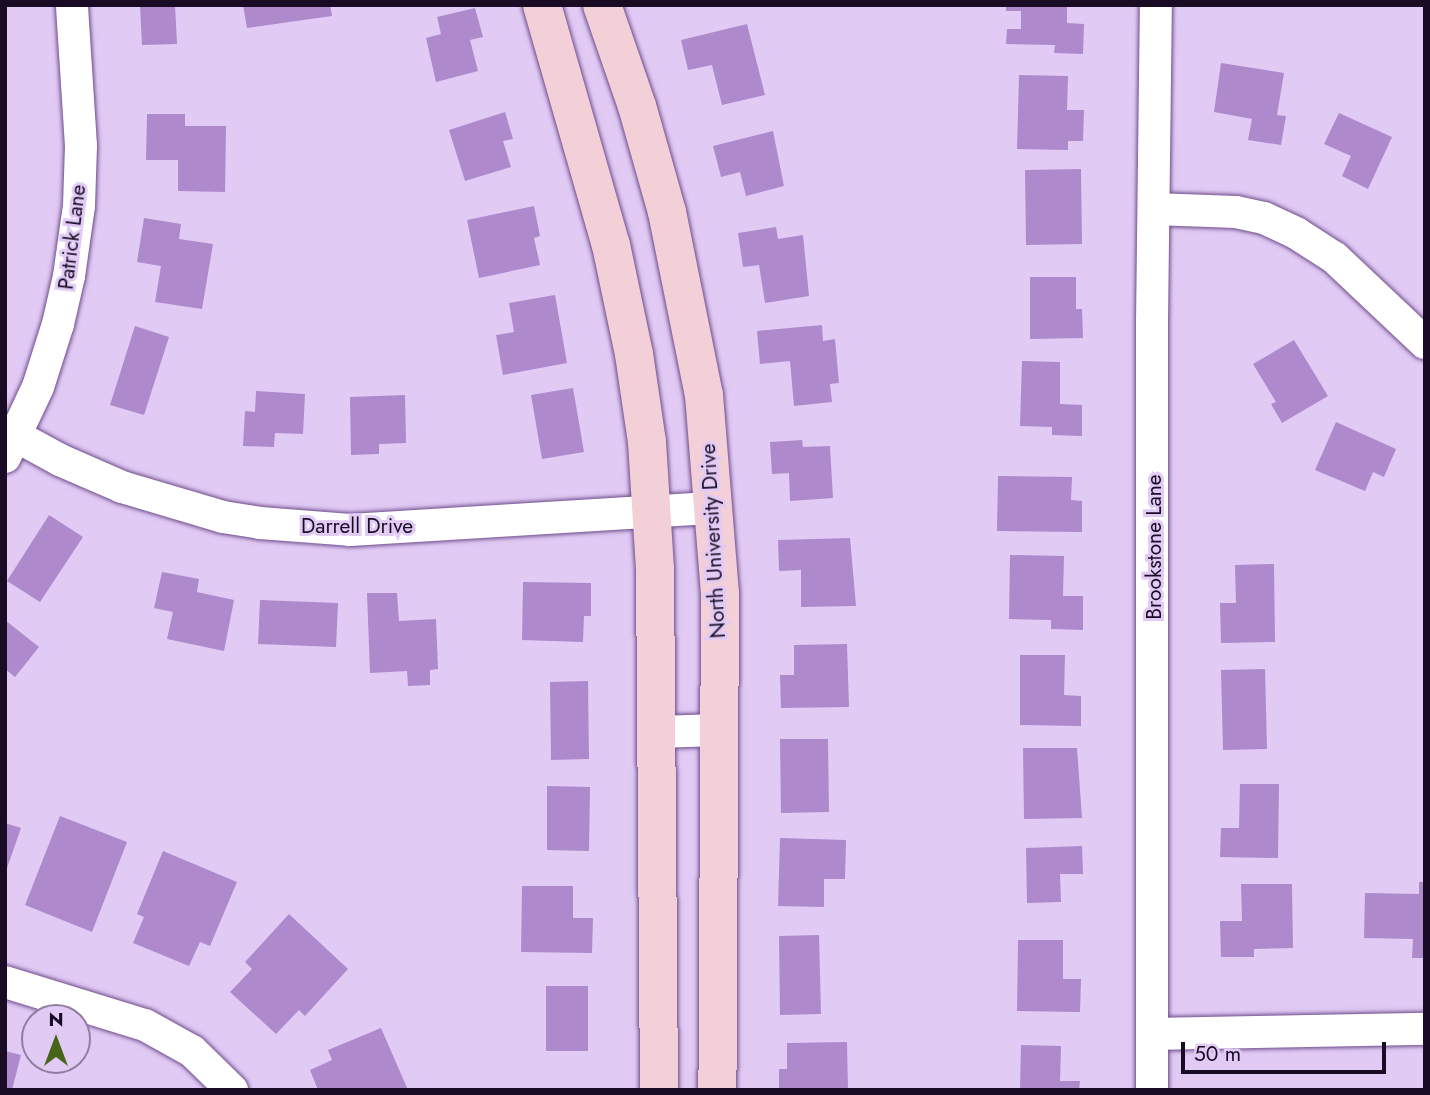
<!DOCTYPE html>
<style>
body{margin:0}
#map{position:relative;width:1430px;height:1095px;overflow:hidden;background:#e1cbf5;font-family:Jost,sans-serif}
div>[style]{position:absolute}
.building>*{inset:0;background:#ae89cc}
.roads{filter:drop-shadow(0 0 2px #6f4c8b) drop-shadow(0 0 2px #6f4c8b)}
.street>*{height:32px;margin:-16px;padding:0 16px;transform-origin:16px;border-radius:16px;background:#fff}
.secondary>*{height:38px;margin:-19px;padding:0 19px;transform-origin:19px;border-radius:19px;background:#f3cfd7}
span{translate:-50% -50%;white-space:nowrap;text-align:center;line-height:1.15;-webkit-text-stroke:6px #e1cbf5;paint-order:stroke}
.street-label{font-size:21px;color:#190b24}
.frame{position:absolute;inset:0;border:7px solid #190b24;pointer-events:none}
.north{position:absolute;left:21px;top:1004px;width:70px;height:70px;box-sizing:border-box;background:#e1cbf5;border:2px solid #917ea1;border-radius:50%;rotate:0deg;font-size:19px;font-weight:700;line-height:28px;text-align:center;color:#190b24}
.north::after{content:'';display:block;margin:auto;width:24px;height:32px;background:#476519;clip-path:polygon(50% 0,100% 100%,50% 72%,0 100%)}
.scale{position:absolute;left:1181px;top:1042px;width:205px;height:32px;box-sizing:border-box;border:4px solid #190b24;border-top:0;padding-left:9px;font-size:21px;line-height:24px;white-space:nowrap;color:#190b24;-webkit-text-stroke:5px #e1cbf5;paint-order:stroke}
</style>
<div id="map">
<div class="building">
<div style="clip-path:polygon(140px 5px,175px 5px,177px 44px,142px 45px)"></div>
<div style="clip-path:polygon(243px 5px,330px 5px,332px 16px,247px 28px)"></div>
<div style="clip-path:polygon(1006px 5px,1067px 5px,1067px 23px,1084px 24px,1083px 54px,1054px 53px,1055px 45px,1006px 44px,1007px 29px,1021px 29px,1021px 11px,1006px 11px)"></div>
<div style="clip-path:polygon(475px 8px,483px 37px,470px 40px,478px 71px,436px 82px,426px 38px,441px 34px,437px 17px)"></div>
<div style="clip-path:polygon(747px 24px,765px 95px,722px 105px,712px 65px,688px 70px,681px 40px)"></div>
<div style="clip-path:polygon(1221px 63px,1284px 73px,1277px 115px,1286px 116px,1281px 145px,1248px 140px,1252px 119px,1214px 112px)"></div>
<div style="clip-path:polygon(1019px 75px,1068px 76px,1067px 110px,1084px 110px,1083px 141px,1068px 141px,1068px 150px,1017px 149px)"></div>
<div style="clip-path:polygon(505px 112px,513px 139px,503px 141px,511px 167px,465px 181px,449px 130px)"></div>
<div style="clip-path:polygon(1339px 113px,1392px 137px,1368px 189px,1342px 176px,1351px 156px,1324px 144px)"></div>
<div style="clip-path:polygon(147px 114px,185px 114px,185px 126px,226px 126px,225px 192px,178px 191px,178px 160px,146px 160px)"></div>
<div style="clip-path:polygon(773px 131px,784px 186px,746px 196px,740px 172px,721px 177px,713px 146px)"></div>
<div style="clip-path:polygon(1081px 169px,1082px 244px,1026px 245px,1025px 170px)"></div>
<div style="clip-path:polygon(534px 206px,540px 236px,534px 238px,540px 265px,479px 278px,467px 220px)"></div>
<div style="clip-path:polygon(144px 218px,181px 224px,179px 239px,213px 244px,202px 309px,155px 302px,161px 266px,137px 262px)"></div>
<div style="clip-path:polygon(776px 227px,778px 239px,803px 235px,809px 296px,765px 303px,759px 265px,743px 267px,738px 233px)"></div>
<div style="clip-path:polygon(1030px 277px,1076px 277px,1076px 309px,1082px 309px,1083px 338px,1030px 339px)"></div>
<div style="clip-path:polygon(555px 295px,567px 363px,503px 375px,496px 335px,514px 332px,509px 303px)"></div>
<div style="clip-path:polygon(822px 325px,823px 341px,835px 339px,839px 383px,830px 384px,832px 402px,794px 406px,790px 361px,760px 364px,757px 331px)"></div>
<div style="clip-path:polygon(135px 326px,169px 337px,144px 415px,110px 405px)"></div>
<div style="clip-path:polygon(1294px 340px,1328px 396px,1282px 423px,1271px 404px,1276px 402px,1253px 364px)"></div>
<div style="clip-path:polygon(1022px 361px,1060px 362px,1060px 404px,1082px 405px,1082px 436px,1052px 435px,1052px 427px,1020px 426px)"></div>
<div style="clip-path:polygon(573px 388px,584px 452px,542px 459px,531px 395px)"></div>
<div style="clip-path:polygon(256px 391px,305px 394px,303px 434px,275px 433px,274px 447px,243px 446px,245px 411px,255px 412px)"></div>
<div style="clip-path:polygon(405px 395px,406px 443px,379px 444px,379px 454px,351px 455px,350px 397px)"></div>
<div style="clip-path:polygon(1336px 422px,1396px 449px,1384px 477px,1373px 472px,1365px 491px,1315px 470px)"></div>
<div style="clip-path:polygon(802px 440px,803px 447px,830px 446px,833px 498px,790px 501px,789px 473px,772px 474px,770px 442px)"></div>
<div style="clip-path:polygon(998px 476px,1072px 477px,1071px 500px,1082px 501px,1082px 532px,997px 531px)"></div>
<div style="clip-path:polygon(49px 515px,83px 537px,40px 602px,7px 581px)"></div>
<div style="clip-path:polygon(850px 538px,856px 606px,801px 607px,801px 570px,779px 571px,778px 540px)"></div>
<div style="clip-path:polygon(1010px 555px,1064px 556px,1063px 596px,1083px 596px,1083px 630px,1051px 629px,1051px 620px,1009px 619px)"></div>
<div style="clip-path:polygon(1274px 564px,1275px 642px,1221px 643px,1220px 603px,1236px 603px,1235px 565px)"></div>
<div style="clip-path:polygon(162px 572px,199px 579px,197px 592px,234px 600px,224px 651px,167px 639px,173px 612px,154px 608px)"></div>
<div style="clip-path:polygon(523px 582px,591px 583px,591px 616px,584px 616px,583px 642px,522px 640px)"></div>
<div style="clip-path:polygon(367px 593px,397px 593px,399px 621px,436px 619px,438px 669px,430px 670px,430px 685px,408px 686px,407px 671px,370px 673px)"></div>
<div style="clip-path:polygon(260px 600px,338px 603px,336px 647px,258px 644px)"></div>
<div style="clip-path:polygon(5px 620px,39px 647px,15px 677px,5px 669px)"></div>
<div style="clip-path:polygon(847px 644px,849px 707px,781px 708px,780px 675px,794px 675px,794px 645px)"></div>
<div style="clip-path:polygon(1020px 655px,1065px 655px,1064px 695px,1081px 696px,1081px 726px,1020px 725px)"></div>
<div style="clip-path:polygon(1265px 669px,1267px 749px,1223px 750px,1221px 670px)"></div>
<div style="clip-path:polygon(588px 681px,589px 759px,551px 760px,550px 682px)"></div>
<div style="clip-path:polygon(780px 739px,828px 739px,829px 812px,781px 813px)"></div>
<div style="clip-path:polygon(1023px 748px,1077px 748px,1082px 818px,1024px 819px)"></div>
<div style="clip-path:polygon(1240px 784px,1279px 784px,1278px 858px,1220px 857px,1221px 828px,1239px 828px)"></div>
<div style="clip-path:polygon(547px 786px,590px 787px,589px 851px,547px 850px)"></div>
<div style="clip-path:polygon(60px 816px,127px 842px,92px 932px,25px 905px)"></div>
<div style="clip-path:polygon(5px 823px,21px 828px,6px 871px,5px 871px)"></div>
<div style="clip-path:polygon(780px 838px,846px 840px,845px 879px,824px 879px,824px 907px,778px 906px)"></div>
<div style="clip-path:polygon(1082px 846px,1083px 874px,1060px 874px,1061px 902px,1027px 903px,1026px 848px)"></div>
<div style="clip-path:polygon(163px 851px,237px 882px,210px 946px,200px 942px,189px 966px,133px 943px,144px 917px,137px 914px)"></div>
<div style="clip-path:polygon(1419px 882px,1425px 882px,1425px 958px,1412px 958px,1413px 939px,1364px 938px,1365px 893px,1419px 894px)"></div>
<div style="clip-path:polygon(1241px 884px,1292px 884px,1293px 948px,1254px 949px,1254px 957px,1221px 957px,1220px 921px,1242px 921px)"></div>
<div style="clip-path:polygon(522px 886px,573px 886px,573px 918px,593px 918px,592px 953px,521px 952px)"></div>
<div style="clip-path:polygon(289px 914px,348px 969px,305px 1016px,299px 1010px,276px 1034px,230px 992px,252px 969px,245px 962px)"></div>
<div style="clip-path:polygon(819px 935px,821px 1014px,780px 1015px,779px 936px)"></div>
<div style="clip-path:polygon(1018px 940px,1063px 940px,1063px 979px,1081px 979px,1080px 1012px,1017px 1011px)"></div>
<div style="clip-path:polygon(546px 986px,588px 986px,588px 1051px,546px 1051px)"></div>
<div style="clip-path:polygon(381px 1028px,408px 1090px,318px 1090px,310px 1070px,332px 1060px,328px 1050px)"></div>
<div style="clip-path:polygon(847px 1042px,848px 1090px,779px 1090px,779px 1069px,787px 1069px,787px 1043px)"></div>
<div style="clip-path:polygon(1021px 1045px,1061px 1046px,1060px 1081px,1080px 1081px,1079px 1090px,1020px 1090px)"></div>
<div style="clip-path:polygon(5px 1051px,21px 1055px,12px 1090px,5px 1090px)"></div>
</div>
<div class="roads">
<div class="street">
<div style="left:1154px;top:209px;width:82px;rotate:2.1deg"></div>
<div style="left:1236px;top:212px;width:29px;rotate:12deg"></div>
<div style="left:1264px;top:218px;width:35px;rotate:25deg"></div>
<div style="left:1296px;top:233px;width:46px;rotate:32.7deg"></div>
<div style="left:1335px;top:258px;width:124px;rotate:43.4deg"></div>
<div style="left:5px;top:430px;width:63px;rotate:28.6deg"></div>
<div style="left:60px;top:460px;width:68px;rotate:23.5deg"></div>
<div style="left:122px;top:487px;width:105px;rotate:16.5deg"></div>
<div style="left:223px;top:517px;width:37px;rotate:9deg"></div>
<div style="left:260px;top:523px;width:90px;rotate:4.4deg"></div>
<div style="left:350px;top:530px;width:365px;rotate:-3.5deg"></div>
<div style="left:5px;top:457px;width:77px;rotate:-64.8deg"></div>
<div style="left:38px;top:387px;width:66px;rotate:-72.4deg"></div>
<div style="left:58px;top:324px;width:49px;rotate:-77.1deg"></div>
<div style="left:69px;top:276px;width:71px;rotate:-81.9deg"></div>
<div style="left:79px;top:206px;width:60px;rotate:-88.1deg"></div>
<div style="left:81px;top:146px;width:141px;rotate:-93.7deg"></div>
<div style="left:657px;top:732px;width:62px;rotate:-1.8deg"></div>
<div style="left:5px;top:982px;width:146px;rotate:17.1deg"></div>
<div style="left:145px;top:1025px;width:54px;rotate:29deg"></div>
<div style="left:192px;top:1051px;width:56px;rotate:44.3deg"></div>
<div style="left:1153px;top:1034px;width:272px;rotate:-1.1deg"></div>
<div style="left:1152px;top:1090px;width:768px;rotate:-90deg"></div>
<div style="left:1152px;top:322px;width:317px;rotate:-89.3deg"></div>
</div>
<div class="secondary">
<div style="left:542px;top:5px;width:250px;rotate:74deg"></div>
<div style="left:611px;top:245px;width:111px;rotate:78.1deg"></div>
<div style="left:634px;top:354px;width:89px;rotate:81.6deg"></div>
<div style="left:647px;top:442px;width:127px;rotate:86.4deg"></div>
<div style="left:655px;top:569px;width:521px;rotate:89.56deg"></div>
<div style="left:602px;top:5px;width:107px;rotate:70.9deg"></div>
<div style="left:637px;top:106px;width:110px;rotate:74.2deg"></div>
<div style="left:667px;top:212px;width:187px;rotate:78.6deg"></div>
<div style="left:704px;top:395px;width:200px;rotate:85.4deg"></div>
<div style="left:720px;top:594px;width:496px;rotate:90.3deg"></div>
</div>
</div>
<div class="street-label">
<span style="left:72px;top:237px;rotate:-83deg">Patrick Lane</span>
<span style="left:357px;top:526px">Darrell Drive</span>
<span style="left:713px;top:541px;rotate:-93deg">North University Drive</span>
<span style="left:1154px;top:547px;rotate:-90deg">Brookstone Lane</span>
</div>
<div class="frame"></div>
<div class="north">N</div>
<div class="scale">50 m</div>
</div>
